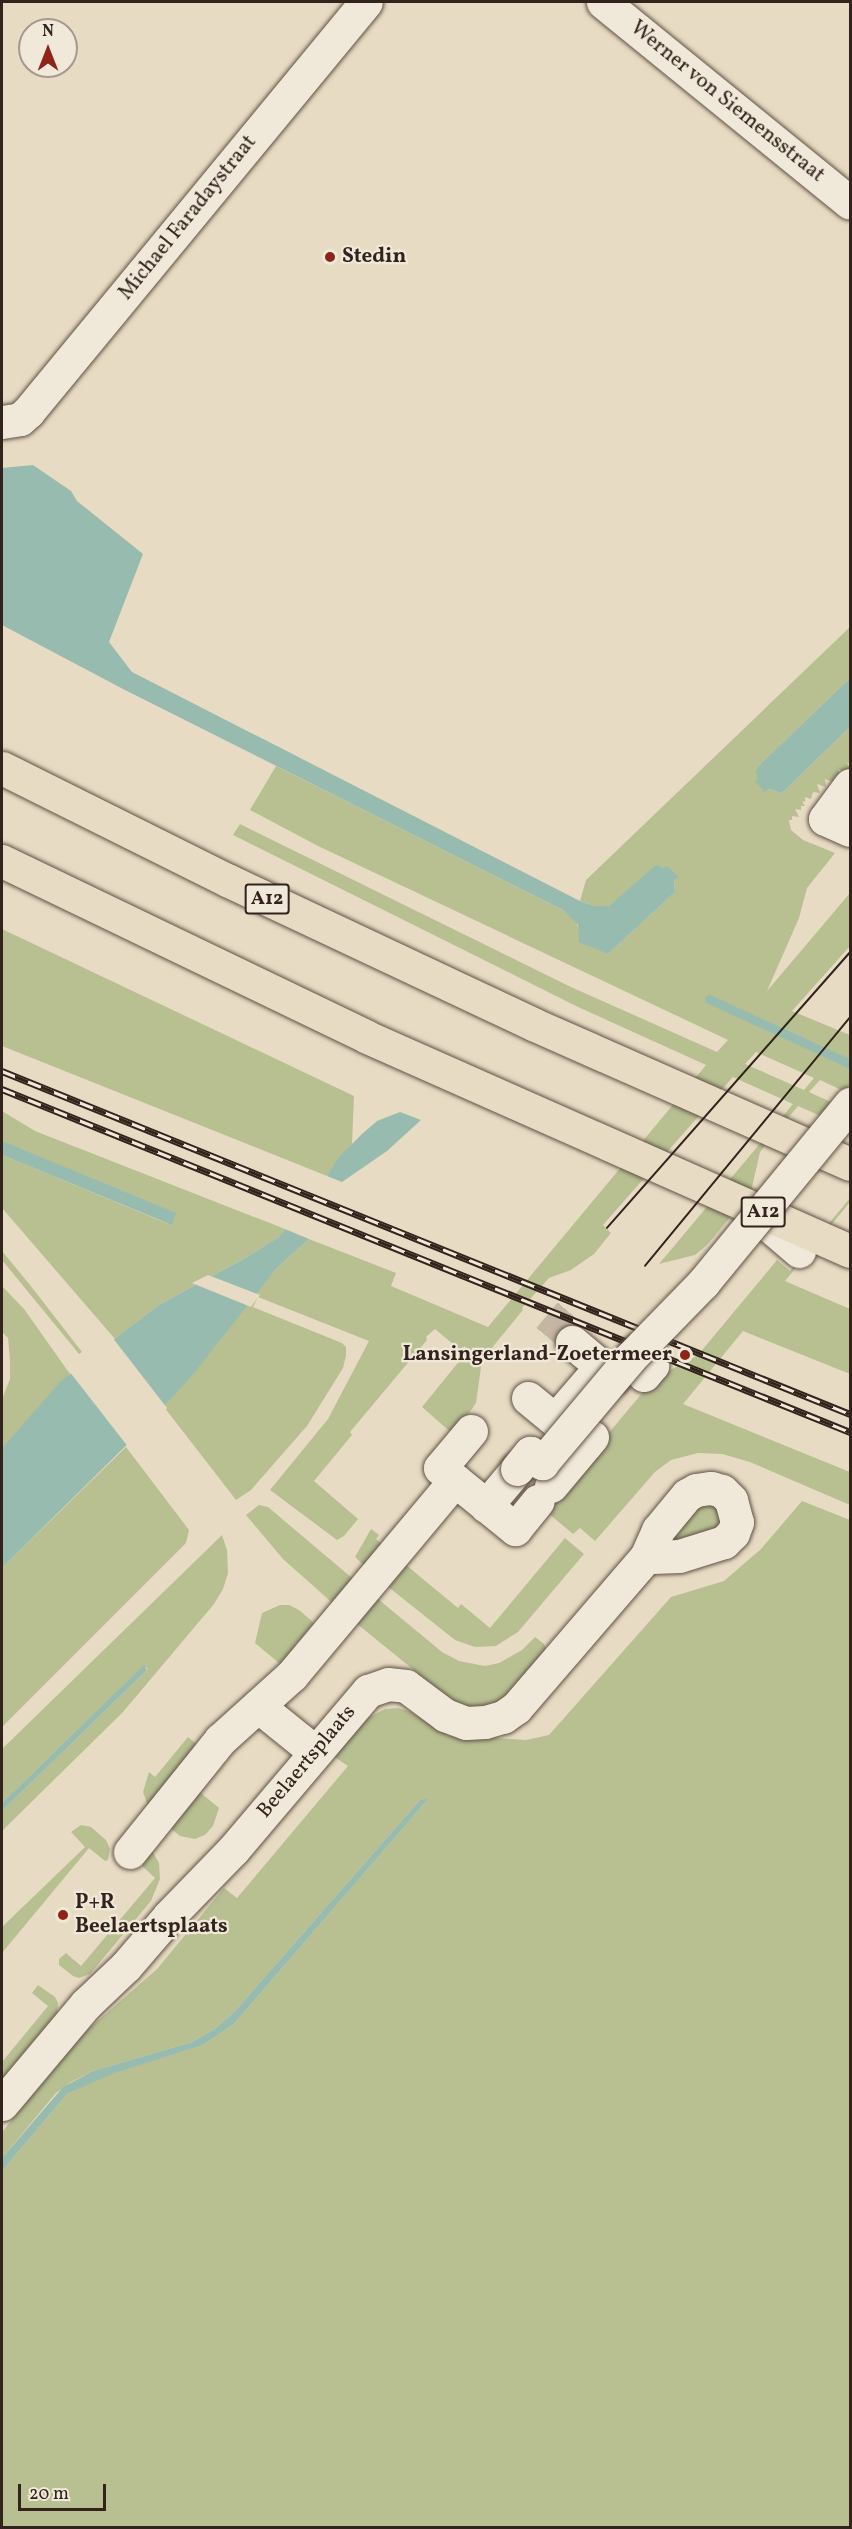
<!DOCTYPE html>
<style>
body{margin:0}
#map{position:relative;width:852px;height:2529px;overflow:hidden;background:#e8dbc3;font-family:Vollkorn,serif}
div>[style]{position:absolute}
.green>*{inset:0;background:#b8c092}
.water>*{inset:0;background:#98bbaf}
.pier>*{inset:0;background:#e8dbc3}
.stream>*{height:9px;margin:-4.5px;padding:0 4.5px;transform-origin:4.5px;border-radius:4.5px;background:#98bbaf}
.street-tunnel>*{height:33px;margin-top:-16.5px;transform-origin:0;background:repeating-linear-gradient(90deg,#c4b6a2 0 33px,transparent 0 49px)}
.roads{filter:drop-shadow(0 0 2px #605146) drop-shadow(0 0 2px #605146)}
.street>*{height:33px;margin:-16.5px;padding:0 16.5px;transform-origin:16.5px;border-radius:16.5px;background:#f0e8d8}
.highway>*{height:33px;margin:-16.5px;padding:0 16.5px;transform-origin:16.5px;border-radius:16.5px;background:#e8dbc3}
.tram>*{height:1.5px;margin:-0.75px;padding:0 0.75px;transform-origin:0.75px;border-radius:0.75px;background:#32231c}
.rail>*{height:7px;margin-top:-3.5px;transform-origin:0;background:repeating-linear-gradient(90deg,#f0e8d8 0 14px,#32231c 0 28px);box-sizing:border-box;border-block:2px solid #32231c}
.bridges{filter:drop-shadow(0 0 2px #605146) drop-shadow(0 0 2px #605146)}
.street-bridge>*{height:33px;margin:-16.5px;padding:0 16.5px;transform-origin:16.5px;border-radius:16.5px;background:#f0e8d8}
.dots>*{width:16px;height:16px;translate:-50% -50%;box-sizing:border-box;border:3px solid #f0e8d8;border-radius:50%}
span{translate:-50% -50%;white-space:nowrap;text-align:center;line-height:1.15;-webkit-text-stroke:4.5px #f0e8d8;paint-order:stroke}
.shield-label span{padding:2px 4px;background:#f0e8d8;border:2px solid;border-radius:4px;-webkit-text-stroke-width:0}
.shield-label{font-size:20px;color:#32231c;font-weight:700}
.street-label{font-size:21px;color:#32231c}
.poi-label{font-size:21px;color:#32231c;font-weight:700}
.left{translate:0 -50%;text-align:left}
.right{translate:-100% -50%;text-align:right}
.frame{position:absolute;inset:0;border:3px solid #32231c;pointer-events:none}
.north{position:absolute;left:18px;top:18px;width:60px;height:60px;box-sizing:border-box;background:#f0e8d8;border:2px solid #a4998d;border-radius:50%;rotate:0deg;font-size:16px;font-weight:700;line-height:24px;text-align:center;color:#32231c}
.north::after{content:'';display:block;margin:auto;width:21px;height:27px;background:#8f2418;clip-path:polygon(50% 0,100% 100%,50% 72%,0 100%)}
.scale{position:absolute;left:18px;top:2484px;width:88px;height:27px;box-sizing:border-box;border:3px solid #32231c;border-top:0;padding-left:8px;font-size:18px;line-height:21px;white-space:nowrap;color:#32231c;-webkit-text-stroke:4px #f0e8d8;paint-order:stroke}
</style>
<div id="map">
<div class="green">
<div style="clip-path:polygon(evenodd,850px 627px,850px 678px,759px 765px,768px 789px,782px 793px,850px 727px,850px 763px,847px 763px,850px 768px,843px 771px,838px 769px,840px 775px,834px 778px,834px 782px,825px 779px,826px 787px,817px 784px,820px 793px,813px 792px,811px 799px,805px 797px,805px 802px,802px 801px,805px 806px,801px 806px,801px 810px,795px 809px,799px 817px,792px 816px,792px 820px,789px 820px,791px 830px,803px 840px,835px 853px,807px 888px,799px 918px,767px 991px,850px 893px,850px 946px,792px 1011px,850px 1035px,850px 1094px,820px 1080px,809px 1092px,850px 1111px,850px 1129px,798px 1106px,760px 1152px,752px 1187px,747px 1197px,707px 1245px,695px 1255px,659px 1264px,793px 1104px,733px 1077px,603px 1225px,611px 1233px,594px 1254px,571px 1270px,549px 1278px,522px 1308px,523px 1310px,482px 1360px,476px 1403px,454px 1435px,422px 1407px,465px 1354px,435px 1329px,426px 1337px,427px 1340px,350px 1432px,352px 1435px,314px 1481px,358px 1519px,344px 1536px,337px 1540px,270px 1490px,328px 1419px,369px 1341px,258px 1297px,253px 1307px,342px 1343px,346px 1347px,346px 1356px,343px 1368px,307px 1426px,251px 1490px,236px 1500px,164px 1407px,276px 1269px,309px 1239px,396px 1273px,391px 1286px,488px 1327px,706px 1065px,578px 1007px,233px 835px,240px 824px,571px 987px,717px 1052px,728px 1040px,318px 846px,250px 810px,276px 766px,563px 910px,575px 920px,580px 932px,608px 954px,675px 892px,674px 879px,621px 896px,609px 906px,595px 906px,580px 901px,586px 880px,850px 627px,756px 1052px,814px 1078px,804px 1090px,745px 1064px,756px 1052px)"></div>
<div style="clip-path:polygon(2px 929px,354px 1096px,352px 1144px,327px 1176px,2px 1046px)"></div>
<div style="clip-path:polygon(2px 1111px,35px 1131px,285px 1229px,280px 1236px,247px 1257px,157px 1306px,115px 1339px,2px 1208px,2px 1155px,171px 1225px,2px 1142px)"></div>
<div style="clip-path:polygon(850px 1198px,850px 1202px,785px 1281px,850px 1309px,850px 1374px,743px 1331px,683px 1404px,850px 1472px,850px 1505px,750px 1462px,722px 1454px,698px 1453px,671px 1460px,655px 1472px,595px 1541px,580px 1528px,573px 1534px,542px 1508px,559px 1492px,654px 1379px,698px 1355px,777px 1260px,790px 1271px)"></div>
<div style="clip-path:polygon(2px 1251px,30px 1285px,82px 1352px,79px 1354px,2px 1260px)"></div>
<div style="clip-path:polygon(2px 1286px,24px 1309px,70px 1374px,2px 1448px,2px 1399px,10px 1379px,10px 1360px,8px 1338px,2px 1332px)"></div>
<div style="clip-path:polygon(126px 1447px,189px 1530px,186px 1543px,2px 1727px,2px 1568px)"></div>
<div style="clip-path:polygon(713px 1501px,725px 1524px,678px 1544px,669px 1537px,695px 1505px)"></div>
<div style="clip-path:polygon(802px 1501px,850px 1520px,850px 2527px,2px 2527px,2px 2171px,67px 2094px,110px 2074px,203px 2045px,234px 2024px,427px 1800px,420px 1800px,235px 2011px,216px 2028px,192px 2042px,93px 2071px,71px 2082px,56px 2093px,2px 2158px,2px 2132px,83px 2034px,157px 1969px,224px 1888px,237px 1898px,348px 1766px,333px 1756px,362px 1721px,385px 1709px,398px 1708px,409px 1711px,447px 1735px,471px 1740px,478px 1740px,481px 1737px,526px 1740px,549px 1735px,671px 1597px,724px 1581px,761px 1549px)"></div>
<div style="clip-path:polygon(259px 1505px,268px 1507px,358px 1583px,337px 1607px,283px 1559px,246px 1515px)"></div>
<div style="clip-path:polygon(371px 1529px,379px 1535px,376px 1539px,387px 1549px,369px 1570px,355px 1557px)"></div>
<div style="clip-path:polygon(222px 1535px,227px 1550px,228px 1573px,223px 1589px,214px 1604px,123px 1712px,2px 1831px,2px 1811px,148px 1669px,144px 1666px,2px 1803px,2px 1749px)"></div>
<div style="clip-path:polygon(565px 1538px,584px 1554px,518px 1632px,496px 1646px,475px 1647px,455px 1640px,382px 1582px,400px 1560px,458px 1608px,461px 1604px,490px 1628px)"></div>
<div style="clip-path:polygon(372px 1594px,442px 1652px,459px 1661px,485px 1666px,499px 1663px,522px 1650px,535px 1637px,544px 1644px,546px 1649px,503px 1700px,482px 1708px,457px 1705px,351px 1619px)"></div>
<div style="clip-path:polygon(280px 1605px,289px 1605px,299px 1610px,320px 1628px,317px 1632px,310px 1626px,315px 1634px,314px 1636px,305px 1632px,312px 1638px,310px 1640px,302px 1636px,308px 1642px,307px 1644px,298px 1640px,305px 1646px,303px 1648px,296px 1642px,295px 1645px,302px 1650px,300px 1652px,293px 1647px,298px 1654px,296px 1656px,289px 1651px,295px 1658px,293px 1660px,286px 1655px,291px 1662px,289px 1665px,281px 1661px,288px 1667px,286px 1669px,255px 1643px,262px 1613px)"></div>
<div style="clip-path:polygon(188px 1737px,206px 1752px,149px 1809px,143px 1792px,149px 1772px,155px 1777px)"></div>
<div style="clip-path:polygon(190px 1784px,219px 1808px,213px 1826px,205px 1835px,195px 1839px,180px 1836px,160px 1820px)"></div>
<div style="clip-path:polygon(81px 1825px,91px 1827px,106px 1840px,110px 1849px,108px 1860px,105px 1861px,89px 1848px,2px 1953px,2px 1927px,85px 1847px,71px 1832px)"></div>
<div style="clip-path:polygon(151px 1849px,159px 1863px,160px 1879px,151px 1901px,90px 1974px,79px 1978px,73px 1976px,59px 1965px,59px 1959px,66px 1953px,81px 1966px,155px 1878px,139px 1863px)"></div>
<div style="clip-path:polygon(38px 1985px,55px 1997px,58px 2003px,57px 2013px,2px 2079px,2px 2062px,48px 2006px,32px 1993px)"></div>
</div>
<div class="water">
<div style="clip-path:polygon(33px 465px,71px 491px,77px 501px,143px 554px,109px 642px,132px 672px,580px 901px,595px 906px,609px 906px,656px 865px,663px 868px,667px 866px,679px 877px,674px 880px,675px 892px,608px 954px,579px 942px,578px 925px,563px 910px,123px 689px,2px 625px,2px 468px)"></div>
<div style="clip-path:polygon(850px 678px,850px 727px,782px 793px,768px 789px,765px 792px,755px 782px,758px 779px,756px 772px,759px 765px)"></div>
<div style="clip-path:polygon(400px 1112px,421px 1120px,387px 1151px,342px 1182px,327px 1176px,339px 1157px,362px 1134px,377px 1121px)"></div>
<div style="clip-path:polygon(2px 1141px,176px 1213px,172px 1225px,2px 1155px)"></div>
<div style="clip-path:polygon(285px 1229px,309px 1239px,276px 1269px,195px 1372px,152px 1420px,2px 1568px,2px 1448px,61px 1381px,157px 1306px,247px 1257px,280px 1236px)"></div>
<div style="clip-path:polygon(144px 1665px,147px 1670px,2px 1811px,2px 1803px)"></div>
<div style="clip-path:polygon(428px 1799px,234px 2024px,203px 2045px,112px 2074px,67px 2094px,2px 2171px,2px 2158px,63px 2087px,93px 2071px,192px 2042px,216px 2028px,235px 2011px,420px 1800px)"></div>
</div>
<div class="pier">
<div style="clip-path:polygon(208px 1275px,260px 1295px,251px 1307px,192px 1283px)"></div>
<div style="clip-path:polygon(112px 1337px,167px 1408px,129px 1448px,69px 1371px)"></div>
</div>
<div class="stream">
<div style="left:709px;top:999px;width:155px;rotate:24.7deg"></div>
</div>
<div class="street-tunnel">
<div style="left:549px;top:1338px;width:38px;rotate:-50deg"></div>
</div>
<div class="roads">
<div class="street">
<div style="left:603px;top:2px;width:318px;rotate:39.1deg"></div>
<div style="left:2px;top:422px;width:18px;rotate:-9deg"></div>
<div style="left:20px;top:419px;width:11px;rotate:-41deg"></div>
<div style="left:28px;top:412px;width:531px;rotate:-50.5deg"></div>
<div style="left:850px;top:785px;width:42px;rotate:126.3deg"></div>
<div style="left:825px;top:819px;width:27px;rotate:24deg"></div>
<div style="left:758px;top:1216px;width:54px;rotate:40.5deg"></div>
<div style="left:572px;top:1342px;width:55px;rotate:39.8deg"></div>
<div style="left:636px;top:1352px;width:21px;rotate:39deg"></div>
<div style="left:652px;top:1365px;width:13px;rotate:129deg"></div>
<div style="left:528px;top:1398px;width:74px;rotate:39.5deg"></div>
<div style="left:555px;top:1420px;width:66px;rotate:-49.3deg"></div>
<div style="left:471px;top:1431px;width:48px;rotate:130deg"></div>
<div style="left:440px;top:1468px;width:97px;rotate:39.1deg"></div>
<div style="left:515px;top:1529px;width:36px;rotate:-51deg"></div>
<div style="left:551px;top:1486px;width:64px;rotate:-50.1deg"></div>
<div style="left:486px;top:1506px;width:48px;rotate:-50deg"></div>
<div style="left:258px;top:1706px;width:73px;rotate:38.9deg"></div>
<div style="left:130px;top:1852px;width:144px;rotate:-51.2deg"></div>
<div style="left:220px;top:1740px;width:97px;rotate:-42.1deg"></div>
<div style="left:292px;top:1675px;width:254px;rotate:-50.1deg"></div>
<div style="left:2px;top:2104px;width:131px;rotate:-50deg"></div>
<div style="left:86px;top:2004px;width:55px;rotate:-43.5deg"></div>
<div style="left:126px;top:1966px;width:66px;rotate:-49.3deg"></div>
<div style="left:169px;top:1916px;width:92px;rotate:-45.9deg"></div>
<div style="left:233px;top:1850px;width:209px;rotate:-49.7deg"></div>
<div style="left:368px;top:1691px;width:21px;rotate:-19deg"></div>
<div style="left:388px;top:1684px;width:18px;rotate:6deg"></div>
<div style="left:406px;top:1686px;width:49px;rotate:36.6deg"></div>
<div style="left:445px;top:1715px;width:22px;rotate:21deg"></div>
<div style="left:466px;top:1723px;width:19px;rotate:-3deg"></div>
<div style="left:485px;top:1722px;width:19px;rotate:-16deg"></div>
<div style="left:503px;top:1717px;width:16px;rotate:-35deg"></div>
<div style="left:516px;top:1708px;width:199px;rotate:-49.3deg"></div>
<div style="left:646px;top:1557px;width:30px;rotate:-66deg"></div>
<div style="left:658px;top:1530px;width:45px;rotate:-50.4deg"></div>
<div style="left:687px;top:1495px;width:10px;rotate:-29deg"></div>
<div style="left:696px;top:1490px;width:15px;rotate:-8deg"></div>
<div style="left:711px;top:1488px;width:11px;rotate:15deg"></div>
<div style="left:722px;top:1491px;width:13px;rotate:45deg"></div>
<div style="left:731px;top:1500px;width:23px;rotate:75deg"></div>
<div style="left:737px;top:1522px;width:12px;rotate:110deg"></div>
<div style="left:733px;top:1533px;width:13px;rotate:135deg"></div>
<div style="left:724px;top:1542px;width:47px;rotate:162.7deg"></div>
<div style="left:679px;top:1556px;width:33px;rotate:178deg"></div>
</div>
<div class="highway">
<div style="left:2px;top:768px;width:251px;rotate:26.5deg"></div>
<div style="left:227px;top:880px;width:340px;rotate:25.2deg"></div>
<div style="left:535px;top:1025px;width:344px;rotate:23.8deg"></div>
<div style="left:2px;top:861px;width:405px;rotate:25.7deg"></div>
<div style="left:367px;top:1037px;width:528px;rotate:23.9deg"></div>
</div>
</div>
<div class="tram">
<div style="left:607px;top:1228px;width:368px;rotate:-48.6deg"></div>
<div style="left:645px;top:1266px;width:323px;rotate:-50.5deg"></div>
</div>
<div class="rail">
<div style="left:2px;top:1071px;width:915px;rotate:22.02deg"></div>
<div style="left:2px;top:1089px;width:915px;rotate:22.02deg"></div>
</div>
<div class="bridges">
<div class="street-bridge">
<div style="left:517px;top:1469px;width:21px;rotate:-51deg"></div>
<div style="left:530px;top:1453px;width:16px;rotate:40deg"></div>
<div style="left:542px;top:1463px;width:137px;rotate:-50deg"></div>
<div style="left:630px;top:1358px;width:105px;rotate:-45.8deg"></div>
<div style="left:703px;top:1283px;width:232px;rotate:-50.6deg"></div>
</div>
</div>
<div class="dots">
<div style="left:330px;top:257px;background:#8f2418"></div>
<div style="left:685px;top:1355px;background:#8f2418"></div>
<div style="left:63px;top:1915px;background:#8f2418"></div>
</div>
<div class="shield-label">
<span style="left:267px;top:899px">A12</span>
<span style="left:763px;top:1212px">A12</span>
</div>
<div class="street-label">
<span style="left:727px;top:102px;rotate:39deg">Werner von Siemensstraat</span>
<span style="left:188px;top:218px;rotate:-51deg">Michael Faradaystraat</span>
<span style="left:307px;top:1762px;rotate:-50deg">Beelaertsplaats</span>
</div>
<div class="poi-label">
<span class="left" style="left:342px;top:257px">Stedin</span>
<span class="right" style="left:672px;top:1355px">Lansingerland-Zoetermeer</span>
<span class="left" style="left:75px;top:1915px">P+R<br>Beelaertsplaats</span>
</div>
<div class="frame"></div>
<div class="north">N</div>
<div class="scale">20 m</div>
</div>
